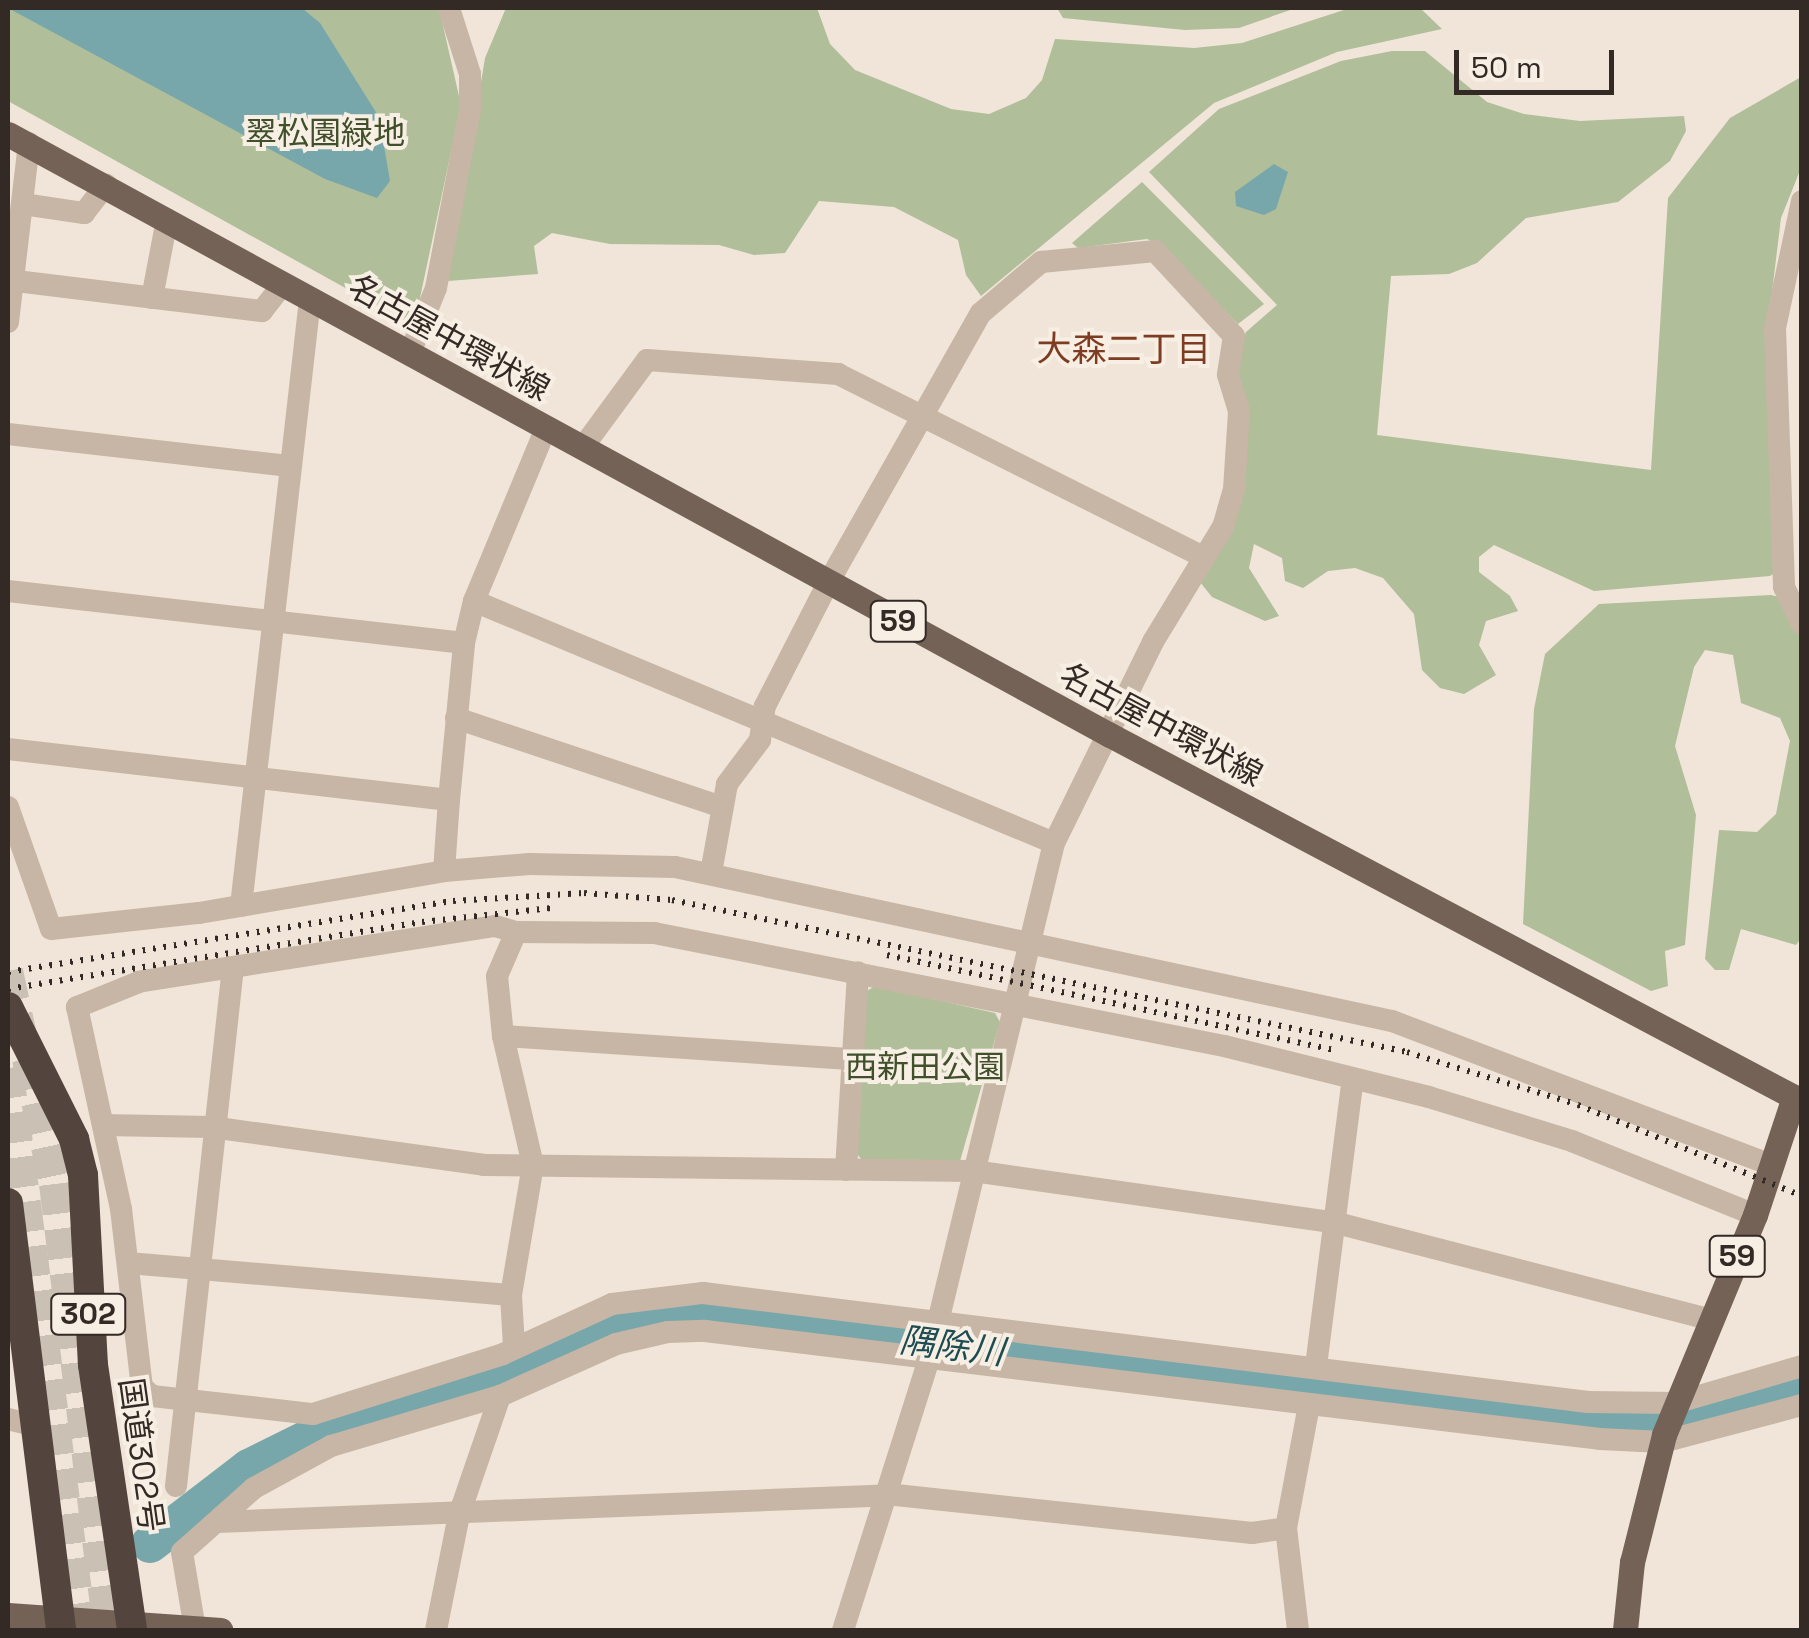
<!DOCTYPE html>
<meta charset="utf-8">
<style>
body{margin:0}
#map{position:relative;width:1809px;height:1638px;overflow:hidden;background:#f0e5d8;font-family:"Space Grotesk","Noto Sans JP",sans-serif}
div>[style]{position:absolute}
.green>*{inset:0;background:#b0be99}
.water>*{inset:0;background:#78a7ab}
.river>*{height:38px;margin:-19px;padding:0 19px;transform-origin:19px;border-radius:19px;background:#78a7ab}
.highway-tunnel>*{height:30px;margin-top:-15px;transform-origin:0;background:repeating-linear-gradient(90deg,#cac0b4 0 30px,transparent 0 45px)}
.street>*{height:22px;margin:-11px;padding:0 11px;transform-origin:11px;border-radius:11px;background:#c7b6a5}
.primary>*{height:25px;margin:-12.5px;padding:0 12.5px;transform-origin:12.5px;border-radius:12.5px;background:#746257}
.highway>*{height:30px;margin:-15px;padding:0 15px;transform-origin:15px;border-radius:15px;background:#53453d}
.rail>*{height:6px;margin-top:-3px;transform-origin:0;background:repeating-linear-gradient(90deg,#332a26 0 2.5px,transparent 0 10.5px)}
span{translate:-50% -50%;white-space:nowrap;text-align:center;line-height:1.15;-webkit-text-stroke:8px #f8efe4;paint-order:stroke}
.shield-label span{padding:2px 8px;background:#f8efe4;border:2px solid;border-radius:8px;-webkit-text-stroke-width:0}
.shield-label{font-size:30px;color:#332a26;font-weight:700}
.park-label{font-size:32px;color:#40502b}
.street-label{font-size:32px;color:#332a26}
.neighbourhood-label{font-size:35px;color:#7e3c22}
.water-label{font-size:35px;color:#1d4c52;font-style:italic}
.frame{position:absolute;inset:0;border:10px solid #332a26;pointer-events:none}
.scale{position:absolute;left:1454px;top:50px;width:160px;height:45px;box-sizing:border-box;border:5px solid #332a26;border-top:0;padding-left:12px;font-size:30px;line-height:35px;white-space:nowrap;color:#332a26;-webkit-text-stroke:8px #f8efe4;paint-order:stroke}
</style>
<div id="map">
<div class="green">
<div style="clip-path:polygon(8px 8px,439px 8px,461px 105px,414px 326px,8px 101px)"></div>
<div style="clip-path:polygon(506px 8px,817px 8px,830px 44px,855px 70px,951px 109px,989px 114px,1026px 98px,1042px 80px,1055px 39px,1194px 48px,1242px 43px,1350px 8px,1420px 8px,1442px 29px,1337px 52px,1214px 103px,981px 296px,966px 275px,958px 240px,894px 207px,819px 201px,785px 253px,754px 255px,719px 245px,610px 244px,552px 233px,534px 246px,538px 274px,448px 281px,485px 58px)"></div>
<div style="clip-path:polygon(1057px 8px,1296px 8px,1239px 28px,1185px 30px,1063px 18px)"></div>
<div style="clip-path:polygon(1392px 51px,1425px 51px,1487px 102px,1524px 114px,1580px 121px,1684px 116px,1686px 131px,1670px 161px,1618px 202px,1526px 218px,1477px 263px,1449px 274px,1391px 276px,1377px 435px,1651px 470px,1668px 198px,1730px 118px,1801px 77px,1801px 168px,1781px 218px,1768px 325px,1782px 568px,1770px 576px,1594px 591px,1494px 545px,1479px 557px,1479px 572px,1510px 596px,1518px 611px,1486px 621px,1479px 645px,1496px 675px,1464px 694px,1440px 688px,1422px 670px,1414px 614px,1383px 578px,1355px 568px,1328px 571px,1303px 588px,1285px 581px,1282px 558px,1254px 544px,1249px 568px,1279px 616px,1265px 621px,1212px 597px,1200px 582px,1227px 533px,1236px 359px,1246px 332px,1277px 305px,1149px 172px,1219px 109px,1341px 61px)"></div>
<div style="clip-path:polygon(1142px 182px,1264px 304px,1238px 324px,1161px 245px,1147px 239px,1078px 248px,1072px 243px)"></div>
<div style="clip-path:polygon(1771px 595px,1787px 599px,1802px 627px,1802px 937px,1796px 945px,1741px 929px,1729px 970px,1715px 970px,1705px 959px,1719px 830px,1757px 832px,1776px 814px,1790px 741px,1780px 718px,1741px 703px,1733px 655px,1705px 650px,1694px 667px,1675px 746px,1696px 815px,1685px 945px,1665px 951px,1668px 986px,1651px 991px,1523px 924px,1534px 709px,1545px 654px,1599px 604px)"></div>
<div style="clip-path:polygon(875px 986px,995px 1013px,1000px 1022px,960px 1161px,862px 1160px,857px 1154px,867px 991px)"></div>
</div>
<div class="water">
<div style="clip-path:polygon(8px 8px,302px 8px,320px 23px,379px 117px,390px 181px,377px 198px,325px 179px)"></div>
<div style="clip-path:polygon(1274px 164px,1288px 172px,1276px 209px,1264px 215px,1236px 206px,1235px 192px)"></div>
</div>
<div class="river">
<div style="left:150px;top:1544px;width:125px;rotate:-37.5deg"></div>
<div style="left:249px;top:1468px;width:99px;rotate:-26.3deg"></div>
<div style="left:338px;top:1424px;width:108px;rotate:-15.6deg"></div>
<div style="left:442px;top:1395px;width:170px;rotate:-22.1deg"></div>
<div style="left:600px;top:1331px;width:77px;rotate:-14.2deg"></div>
<div style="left:675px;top:1312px;width:923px;rotate:7.03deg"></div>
<div style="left:1591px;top:1425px;width:92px;rotate:-2.5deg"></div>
<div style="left:1683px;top:1421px;width:124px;rotate:-15.9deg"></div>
</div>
<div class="highway-tunnel">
<div style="left:8px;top:971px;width:218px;rotate:77.8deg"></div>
<div style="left:54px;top:1184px;width:449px;rotate:83.1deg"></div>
<div style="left:8px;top:1068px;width:567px;rotate:82.5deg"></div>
</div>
<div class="street">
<div style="left:1802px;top:201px;width:130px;rotate:102deg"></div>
<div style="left:1775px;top:328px;width:259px;rotate:88deg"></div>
<div style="left:1784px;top:587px;width:41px;rotate:64.1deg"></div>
<div style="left:23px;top:204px;width:62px;rotate:8.4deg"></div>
<div style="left:84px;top:213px;width:36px;rotate:-52deg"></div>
<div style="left:8px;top:280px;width:256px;rotate:7deg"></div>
<div style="left:262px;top:311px;width:34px;rotate:-52deg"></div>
<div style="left:152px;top:298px;width:80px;rotate:-79.2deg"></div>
<div style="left:8px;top:322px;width:180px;rotate:-83.3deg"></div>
<div style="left:410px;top:353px;width:70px;rotate:-68.2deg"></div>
<div style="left:436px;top:288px;width:181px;rotate:-79.2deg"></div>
<div style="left:470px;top:110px;width:36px;rotate:-90deg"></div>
<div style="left:470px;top:74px;width:69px;rotate:-107.7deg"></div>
<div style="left:8px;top:434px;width:283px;rotate:6.5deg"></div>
<div style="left:583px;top:447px;width:108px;rotate:-53.7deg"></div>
<div style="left:647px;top:360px;width:192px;rotate:4.2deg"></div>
<div style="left:838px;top:374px;width:407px;rotate:26.6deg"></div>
<div style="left:8px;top:591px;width:459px;rotate:6.5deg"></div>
<div style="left:474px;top:601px;width:628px;rotate:22.65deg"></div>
<div style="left:456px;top:718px;width:280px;rotate:18.5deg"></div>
<div style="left:8px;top:749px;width:444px;rotate:6.6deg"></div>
<div style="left:449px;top:800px;width:158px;rotate:-84.5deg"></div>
<div style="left:464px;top:643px;width:43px;rotate:-76.6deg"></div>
<div style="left:474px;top:601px;width:187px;rotate:-67.4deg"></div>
<div style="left:8px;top:807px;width:129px;rotate:70.6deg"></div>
<div style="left:51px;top:929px;width:149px;rotate:-6.2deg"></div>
<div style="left:199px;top:913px;width:249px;rotate:-9.7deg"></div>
<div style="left:444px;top:871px;width:86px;rotate:-4.7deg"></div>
<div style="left:530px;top:864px;width:145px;rotate:1.2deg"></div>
<div style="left:675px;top:867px;width:733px;rotate:12.12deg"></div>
<div style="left:1392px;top:1021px;width:405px;rotate:20.8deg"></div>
<div style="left:444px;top:871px;width:71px;rotate:-86deg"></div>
<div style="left:711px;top:873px;width:90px;rotate:-79.8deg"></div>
<div style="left:727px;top:784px;width:55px;rotate:-53.1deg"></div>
<div style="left:760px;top:740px;width:34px;rotate:-82deg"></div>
<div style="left:765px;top:706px;width:138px;rotate:-62.9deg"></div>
<div style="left:828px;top:583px;width:310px;rotate:-60.5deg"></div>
<div style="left:981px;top:313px;width:79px;rotate:-40.4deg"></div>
<div style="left:1041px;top:262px;width:115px;rotate:-5.5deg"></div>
<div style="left:1155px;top:251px;width:116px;rotate:47.1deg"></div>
<div style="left:1234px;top:336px;width:39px;rotate:99deg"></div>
<div style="left:1228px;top:375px;width:39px;rotate:73deg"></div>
<div style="left:1239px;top:412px;width:77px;rotate:93.7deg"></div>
<div style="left:1234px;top:489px;width:37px;rotate:106deg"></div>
<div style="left:1224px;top:525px;width:137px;rotate:121.3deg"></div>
<div style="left:1153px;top:642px;width:224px;rotate:116.2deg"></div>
<div style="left:1054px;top:843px;width:531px;rotate:103.62deg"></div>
<div style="left:929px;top:1359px;width:284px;rotate:107.6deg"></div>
<div style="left:241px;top:906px;width:611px;rotate:-83.51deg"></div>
<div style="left:503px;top:1036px;width:347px;rotate:3.8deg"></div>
<div style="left:103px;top:1125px;width:108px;rotate:1.1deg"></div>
<div style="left:211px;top:1127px;width:276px;rotate:7.9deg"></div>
<div style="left:484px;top:1165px;width:489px;rotate:0.7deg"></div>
<div style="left:973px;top:1171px;width:364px;rotate:8.1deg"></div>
<div style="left:1333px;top:1222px;width:388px;rotate:14.5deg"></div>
<div style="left:846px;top:1170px;width:198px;rotate:-86.5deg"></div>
<div style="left:1755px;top:1215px;width:197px;rotate:-158deg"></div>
<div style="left:1572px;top:1141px;width:150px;rotate:-162.9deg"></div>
<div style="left:1429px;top:1097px;width:211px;rotate:-166deg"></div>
<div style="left:1224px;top:1046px;width:581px;rotate:-168.79deg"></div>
<div style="left:654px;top:933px;width:138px;rotate:-179.6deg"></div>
<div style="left:516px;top:932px;width:22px;rotate:-164deg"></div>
<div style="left:495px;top:926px;width:360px;rotate:171.1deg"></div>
<div style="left:139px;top:982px;width:67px;rotate:158deg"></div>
<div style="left:77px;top:1007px;width:207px;rotate:77.7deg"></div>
<div style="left:121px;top:1209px;width:179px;rotate:83.3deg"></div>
<div style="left:142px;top:1387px;width:13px;rotate:42deg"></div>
<div style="left:152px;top:1396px;width:162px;rotate:6.4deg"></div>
<div style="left:313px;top:1414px;width:199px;rotate:-17.5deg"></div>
<div style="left:503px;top:1354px;width:120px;rotate:-24.6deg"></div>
<div style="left:612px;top:1304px;width:92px;rotate:-6.9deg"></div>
<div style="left:703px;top:1293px;width:892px;rotate:7.02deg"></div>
<div style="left:1588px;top:1402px;width:87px;rotate:0.7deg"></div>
<div style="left:1675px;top:1403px;width:132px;rotate:-16.2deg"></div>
<div style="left:128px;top:1263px;width:384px;rotate:4.8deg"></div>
<div style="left:514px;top:1346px;width:51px;rotate:-93.4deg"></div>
<div style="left:511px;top:1295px;width:132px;rotate:-80.4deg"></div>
<div style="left:533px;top:1165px;width:132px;rotate:-103.1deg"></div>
<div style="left:503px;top:1036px;width:60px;rotate:-95.7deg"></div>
<div style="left:497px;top:976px;width:48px;rotate:-66.6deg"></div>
<div style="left:1316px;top:1366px;width:289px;rotate:-82.7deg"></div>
<div style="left:8px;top:1419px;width:30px;rotate:14deg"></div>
<div style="left:176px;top:1486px;width:522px;rotate:-83.73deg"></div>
<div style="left:217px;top:1522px;width:680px;rotate:-2.28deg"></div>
<div style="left:896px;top:1495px;width:358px;rotate:6.1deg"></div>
<div style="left:1252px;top:1533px;width:34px;rotate:-8deg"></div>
<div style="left:195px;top:1629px;width:78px;rotate:-99.6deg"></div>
<div style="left:182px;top:1552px;width:96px;rotate:-41.6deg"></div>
<div style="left:254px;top:1488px;width:88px;rotate:-28.6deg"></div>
<div style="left:331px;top:1446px;width:176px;rotate:-16.5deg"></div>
<div style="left:500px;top:1396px;width:127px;rotate:-24.1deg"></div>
<div style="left:616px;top:1344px;width:53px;rotate:-13deg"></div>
<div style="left:668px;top:1332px;width:37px;rotate:-2deg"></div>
<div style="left:705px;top:1331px;width:901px;rotate:6.88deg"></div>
<div style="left:1600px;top:1439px;width:62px;rotate:2.8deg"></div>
<div style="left:1662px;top:1442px;width:145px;rotate:-14.8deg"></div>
<div style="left:436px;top:1630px;width:117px;rotate:-78.7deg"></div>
<div style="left:459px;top:1515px;width:126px;rotate:-71deg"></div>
<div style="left:1298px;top:1630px;width:103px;rotate:-96.7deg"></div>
<div style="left:1286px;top:1528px;width:125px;rotate:-79.4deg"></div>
</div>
<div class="primary">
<div style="left:8px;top:134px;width:1255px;rotate:28.61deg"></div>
<div style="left:1110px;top:735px;width:774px;rotate:27.89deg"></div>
<div style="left:1794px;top:1097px;width:124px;rotate:108.3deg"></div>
<div style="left:1755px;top:1215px;width:238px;rotate:112.5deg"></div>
<div style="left:1664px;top:1435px;width:131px;rotate:104.1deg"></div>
<div style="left:1632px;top:1562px;width:68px;rotate:95.9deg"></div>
<div style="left:8px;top:1615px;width:213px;rotate:4deg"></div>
</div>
<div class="highway">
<div style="left:8px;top:1007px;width:148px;rotate:63.4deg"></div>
<div style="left:74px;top:1139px;width:37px;rotate:76deg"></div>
<div style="left:83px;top:1175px;width:190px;rotate:87deg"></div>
<div style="left:93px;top:1365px;width:268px;rotate:81.6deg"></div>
<div style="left:8px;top:1203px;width:430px;rotate:82.9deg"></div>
</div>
<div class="rail">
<div style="left:887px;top:955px;width:460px;rotate:12deg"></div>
<div style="left:8px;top:972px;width:451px;rotate:-9.1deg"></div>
<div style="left:453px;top:901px;width:131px;rotate:-3.5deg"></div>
<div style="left:584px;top:893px;width:88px;rotate:4.5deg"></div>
<div style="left:672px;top:900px;width:751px;rotate:11.68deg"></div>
<div style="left:1407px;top:1052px;width:179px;rotate:17.2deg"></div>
<div style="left:1578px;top:1105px;width:242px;rotate:22.1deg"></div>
<div style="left:8px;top:989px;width:419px;rotate:-9.2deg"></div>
<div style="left:422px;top:922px;width:130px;rotate:-6.2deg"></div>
</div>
<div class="shield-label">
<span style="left:898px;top:621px">59</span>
<span style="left:1737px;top:1256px">59</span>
<span style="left:88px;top:1314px">302</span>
</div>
<div class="park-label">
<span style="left:325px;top:133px">翠松園緑地</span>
<span style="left:925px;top:1067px">西新田公園</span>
</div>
<div class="street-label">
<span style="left:449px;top:338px;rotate:29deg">名古屋中環状線</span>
<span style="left:1161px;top:725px;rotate:28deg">名古屋中環状線</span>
<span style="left:141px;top:1455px;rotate:82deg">国道302号</span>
</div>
<div class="neighbourhood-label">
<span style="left:1124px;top:349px">大森二丁目</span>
</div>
<div class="water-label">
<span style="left:952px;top:1346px;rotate:7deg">隅除川</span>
</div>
<div class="frame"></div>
<div class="scale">50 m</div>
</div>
